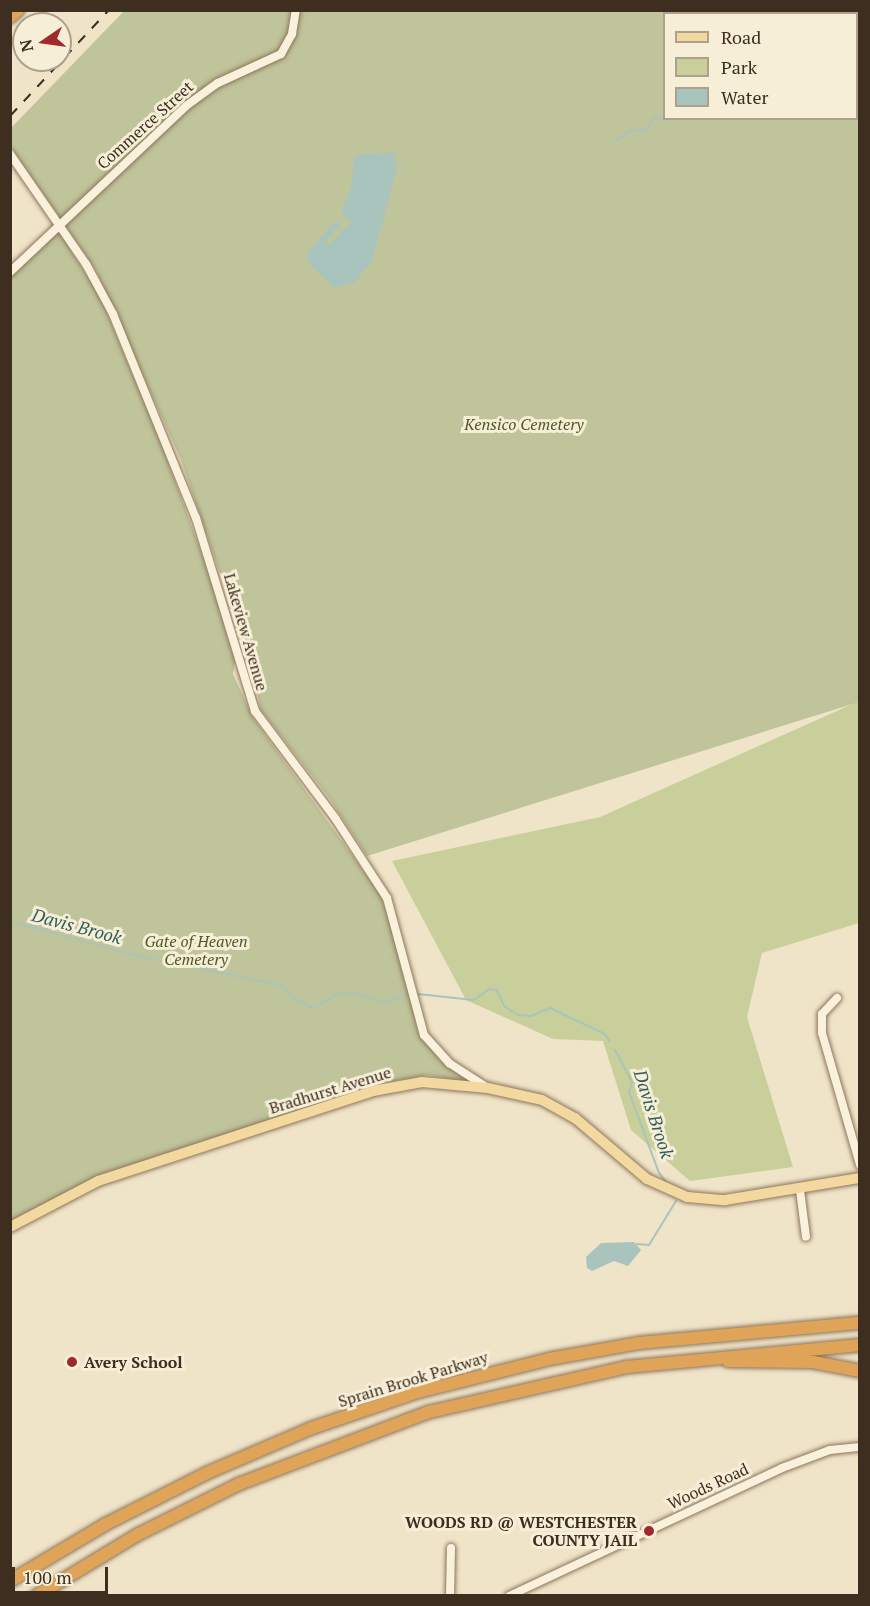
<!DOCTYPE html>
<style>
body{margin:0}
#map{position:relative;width:870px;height:1606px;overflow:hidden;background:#f0e4c8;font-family:"PT Serif",serif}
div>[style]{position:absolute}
.green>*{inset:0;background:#c9cf9b}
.cemetery>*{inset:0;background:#bfc49a}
.water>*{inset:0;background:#a9c4bc}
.stream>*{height:2px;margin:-1px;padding:0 1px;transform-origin:1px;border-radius:1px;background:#a9c4bc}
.roads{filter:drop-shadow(0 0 2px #8d765c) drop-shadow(0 0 2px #8d765c)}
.minor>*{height:8px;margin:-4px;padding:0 4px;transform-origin:4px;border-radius:4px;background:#faf1dc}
.major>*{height:10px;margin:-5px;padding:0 5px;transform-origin:5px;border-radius:5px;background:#f3d9a0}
.highway>*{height:12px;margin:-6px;padding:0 6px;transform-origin:6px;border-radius:6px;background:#e0a458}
.rail>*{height:2px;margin-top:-1px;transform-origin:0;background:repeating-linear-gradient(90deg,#3d2e20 0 10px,transparent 0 20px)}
.dots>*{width:16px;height:16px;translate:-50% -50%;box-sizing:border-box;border:3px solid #f7eed8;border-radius:50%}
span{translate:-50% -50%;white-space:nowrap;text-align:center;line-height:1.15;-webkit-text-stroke:6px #f7eed8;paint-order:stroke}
.street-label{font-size:16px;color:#3d2e20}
.park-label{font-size:16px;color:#4d5a26;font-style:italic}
.poi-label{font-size:16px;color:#3d2e20;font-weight:700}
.left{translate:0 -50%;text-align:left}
.right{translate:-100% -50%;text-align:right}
.water-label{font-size:18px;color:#2f5d5a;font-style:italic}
.frame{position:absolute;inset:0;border:12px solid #3d2e20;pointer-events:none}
.legend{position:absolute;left:663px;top:12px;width:195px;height:108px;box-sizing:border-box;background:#f7eed8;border:2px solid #ada18e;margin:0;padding:8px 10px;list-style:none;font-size:18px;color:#3d2e20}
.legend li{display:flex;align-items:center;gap:12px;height:30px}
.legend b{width:30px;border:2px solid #ada18e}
.north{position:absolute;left:12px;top:12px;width:60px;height:60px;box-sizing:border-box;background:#f7eed8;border:2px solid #ada18e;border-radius:50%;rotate:257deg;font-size:16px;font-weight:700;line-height:24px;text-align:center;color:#3d2e20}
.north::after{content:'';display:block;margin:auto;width:21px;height:27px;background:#9e2a2b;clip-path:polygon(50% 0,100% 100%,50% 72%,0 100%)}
.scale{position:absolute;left:12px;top:1567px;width:96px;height:27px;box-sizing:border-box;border:3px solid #3d2e20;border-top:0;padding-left:8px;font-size:18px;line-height:21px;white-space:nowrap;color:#3d2e20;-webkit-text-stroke:4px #f7eed8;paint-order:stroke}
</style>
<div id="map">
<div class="green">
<div style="clip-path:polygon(859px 701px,859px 923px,762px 953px,747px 1017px,793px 1167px,690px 1181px,631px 1130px,603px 1041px,553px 1039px,466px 1000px,392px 861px,600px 817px)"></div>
</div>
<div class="cemetery">
<div style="clip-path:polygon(evenodd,124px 11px,859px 11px,859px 702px,367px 856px,330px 799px,261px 710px,250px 660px,181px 460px,96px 270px,11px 147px,10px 129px,124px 11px,664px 14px,856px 14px,856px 118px,664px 118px,664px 14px)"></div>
<div style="clip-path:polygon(55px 233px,60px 233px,100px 297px,158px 435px,207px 568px,235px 661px,233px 674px,253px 718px,380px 894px,396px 937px,418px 1032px,440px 1060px,468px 1082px,427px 1075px,379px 1084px,94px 1178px,11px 1221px,11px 277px)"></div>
</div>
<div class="water">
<div style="clip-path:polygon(400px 152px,394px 155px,396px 172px,372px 261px,354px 283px,334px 288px,307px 261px,307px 253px,335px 221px,341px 224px,325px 242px,329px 245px,351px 222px,341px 214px,352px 184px,354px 155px)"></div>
<div style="clip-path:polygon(634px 1242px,641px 1250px,628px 1266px,614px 1261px,592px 1271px,587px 1268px,586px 1257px,601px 1243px)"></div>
</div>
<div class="stream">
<div style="left:27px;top:24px;width:27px;rotate:-31deg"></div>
<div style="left:856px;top:26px;width:4px;rotate:-14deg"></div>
<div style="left:10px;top:41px;width:20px;rotate:-45deg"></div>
<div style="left:613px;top:142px;width:20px;rotate:-33deg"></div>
<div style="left:630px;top:131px;width:17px;rotate:-3deg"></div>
<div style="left:647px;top:130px;width:14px;rotate:-60deg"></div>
<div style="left:654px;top:118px;width:25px"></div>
<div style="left:397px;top:164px;width:7px;rotate:8deg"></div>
<div style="left:10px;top:921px;width:123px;rotate:15.5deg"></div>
<div style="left:129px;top:954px;width:154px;rotate:11.6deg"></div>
<div style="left:280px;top:985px;width:15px;rotate:48deg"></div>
<div style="left:290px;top:996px;width:27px;rotate:27deg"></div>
<div style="left:314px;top:1008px;width:27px;rotate:-31deg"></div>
<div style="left:337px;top:994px;width:18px;rotate:-3deg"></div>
<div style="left:355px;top:993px;width:31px;rotate:19deg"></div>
<div style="left:384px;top:1003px;width:23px;rotate:-20deg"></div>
<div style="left:418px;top:994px;width:56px;rotate:6.1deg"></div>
<div style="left:474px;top:1000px;width:19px;rotate:-36deg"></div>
<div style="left:489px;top:989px;width:8px;rotate:7deg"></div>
<div style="left:497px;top:990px;width:17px;rotate:66deg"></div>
<div style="left:504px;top:1006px;width:17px;rotate:33deg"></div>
<div style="left:518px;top:1015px;width:13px;rotate:4deg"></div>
<div style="left:531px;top:1016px;width:21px;rotate:-23deg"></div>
<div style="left:550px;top:1008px;width:61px;rotate:25.3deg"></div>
<div style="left:605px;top:1034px;width:9px;rotate:58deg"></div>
<div style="left:615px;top:1050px;width:36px;rotate:62deg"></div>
<div style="left:632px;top:1082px;width:10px;rotate:107deg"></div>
<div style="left:629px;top:1092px;width:86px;rotate:69.7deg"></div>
<div style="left:659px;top:1173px;width:13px;rotate:51deg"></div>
<div style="left:637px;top:1244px;width:12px;rotate:5deg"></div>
<div style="left:649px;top:1245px;width:52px;rotate:-58.5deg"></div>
</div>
<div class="roads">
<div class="minor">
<div style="left:10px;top:154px;width:134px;rotate:55.4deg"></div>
<div style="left:86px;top:264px;width:57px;rotate:61.6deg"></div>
<div style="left:113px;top:314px;width:220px;rotate:67.9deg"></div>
<div style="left:196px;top:518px;width:202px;rotate:73deg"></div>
<div style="left:255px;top:711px;width:134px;rotate:53.2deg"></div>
<div style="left:335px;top:818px;width:95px;rotate:57deg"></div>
<div style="left:387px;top:898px;width:142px;rotate:74.9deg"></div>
<div style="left:424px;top:1035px;width:38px;rotate:48deg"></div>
<div style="left:449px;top:1063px;width:46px;rotate:32.7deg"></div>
<div style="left:10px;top:272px;width:242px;rotate:-43.3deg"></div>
<div style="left:186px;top:106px;width:39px;rotate:-36deg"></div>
<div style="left:218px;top:83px;width:69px;rotate:-24.7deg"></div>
<div style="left:281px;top:54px;width:23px;rotate:-61deg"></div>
<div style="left:292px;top:34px;width:24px;rotate:-81deg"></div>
<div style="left:837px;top:998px;width:22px;rotate:133deg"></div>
<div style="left:822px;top:1014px;width:19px;rotate:90deg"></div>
<div style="left:822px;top:1033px;width:137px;rotate:73.9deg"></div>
<div style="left:800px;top:1190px;width:47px;rotate:82.7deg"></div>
<div style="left:450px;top:1596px;width:48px;rotate:-88.8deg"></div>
<div style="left:509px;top:1596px;width:302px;rotate:-25.1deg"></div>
<div style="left:782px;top:1468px;width:51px;rotate:-20.6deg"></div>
<div style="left:830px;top:1450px;width:30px;rotate:-6deg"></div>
</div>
<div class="major">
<div style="left:10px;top:1227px;width:99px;rotate:-27.6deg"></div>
<div style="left:98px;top:1181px;width:289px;rotate:-18.1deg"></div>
<div style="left:373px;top:1091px;width:50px;rotate:-10.4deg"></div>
<div style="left:422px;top:1082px;width:66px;rotate:5.2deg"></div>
<div style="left:488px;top:1088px;width:55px;rotate:12.5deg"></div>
<div style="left:542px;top:1100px;width:38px;rotate:29deg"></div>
<div style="left:575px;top:1118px;width:94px;rotate:40.3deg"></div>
<div style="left:647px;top:1179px;width:44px;rotate:24.2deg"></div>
<div style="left:687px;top:1197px;width:38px;rotate:5deg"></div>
<div style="left:725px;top:1200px;width:137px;rotate:-9.3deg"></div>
</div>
<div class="highway">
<div style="left:10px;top:17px;width:11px;rotate:-41deg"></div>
<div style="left:728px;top:1361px;width:85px;rotate:0.7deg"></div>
<div style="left:813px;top:1362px;width:48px;rotate:10.8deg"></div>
<div style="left:10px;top:1581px;width:112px;rotate:-30.7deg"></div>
<div style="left:106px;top:1524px;width:113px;rotate:-26.8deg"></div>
<div style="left:207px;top:1473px;width:114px;rotate:-23.2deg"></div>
<div style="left:312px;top:1428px;width:112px;rotate:-18.8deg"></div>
<div style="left:418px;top:1392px;width:135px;rotate:-14.1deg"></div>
<div style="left:549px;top:1359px;width:91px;rotate:-10.1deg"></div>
<div style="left:639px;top:1343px;width:222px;rotate:-5.2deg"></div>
<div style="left:36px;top:1596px;width:118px;rotate:-31.1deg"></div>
<div style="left:137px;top:1535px;width:114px;rotate:-26.6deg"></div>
<div style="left:239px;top:1484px;width:203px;rotate:-20.8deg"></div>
<div style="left:429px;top:1412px;width:203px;rotate:-12.8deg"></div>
<div style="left:627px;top:1367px;width:234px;rotate:-5.4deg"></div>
</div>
</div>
<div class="rail">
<div style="left:10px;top:116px;width:145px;rotate:-47deg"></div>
</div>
<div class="dots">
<div style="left:72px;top:1362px;background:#9e2a2b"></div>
<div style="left:649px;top:1531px;background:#9e2a2b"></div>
</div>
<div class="street-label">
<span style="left:145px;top:125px;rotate:-42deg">Commerce Street</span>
<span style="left:246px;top:632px;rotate:74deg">Lakeview Avenue</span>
<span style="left:330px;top:1090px;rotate:-17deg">Bradhurst Avenue</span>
<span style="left:413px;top:1379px;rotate:-17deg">Sprain Brook Parkway</span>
<span style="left:708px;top:1486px;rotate:-25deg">Woods Road</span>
</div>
<div class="park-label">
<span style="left:524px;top:424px">Kensico Cemetery</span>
<span style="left:196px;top:950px">Gate of Heaven<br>Cemetery</span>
</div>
<div class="poi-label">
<span class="left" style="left:84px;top:1362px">Avery School</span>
<span class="right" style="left:637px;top:1531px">WOODS RD @ WESTCHESTER<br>COUNTY JAIL</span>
</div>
<div class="water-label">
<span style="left:77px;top:926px;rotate:15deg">Davis Brook</span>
<span style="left:654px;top:1114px;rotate:72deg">Davis Brook</span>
</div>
<div class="frame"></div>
<ul class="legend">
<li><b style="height:8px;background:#f3d9a0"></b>Road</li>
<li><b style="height:16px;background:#c9cf9b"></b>Park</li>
<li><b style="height:16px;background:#a9c4bc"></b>Water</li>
</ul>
<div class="north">N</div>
<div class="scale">100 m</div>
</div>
